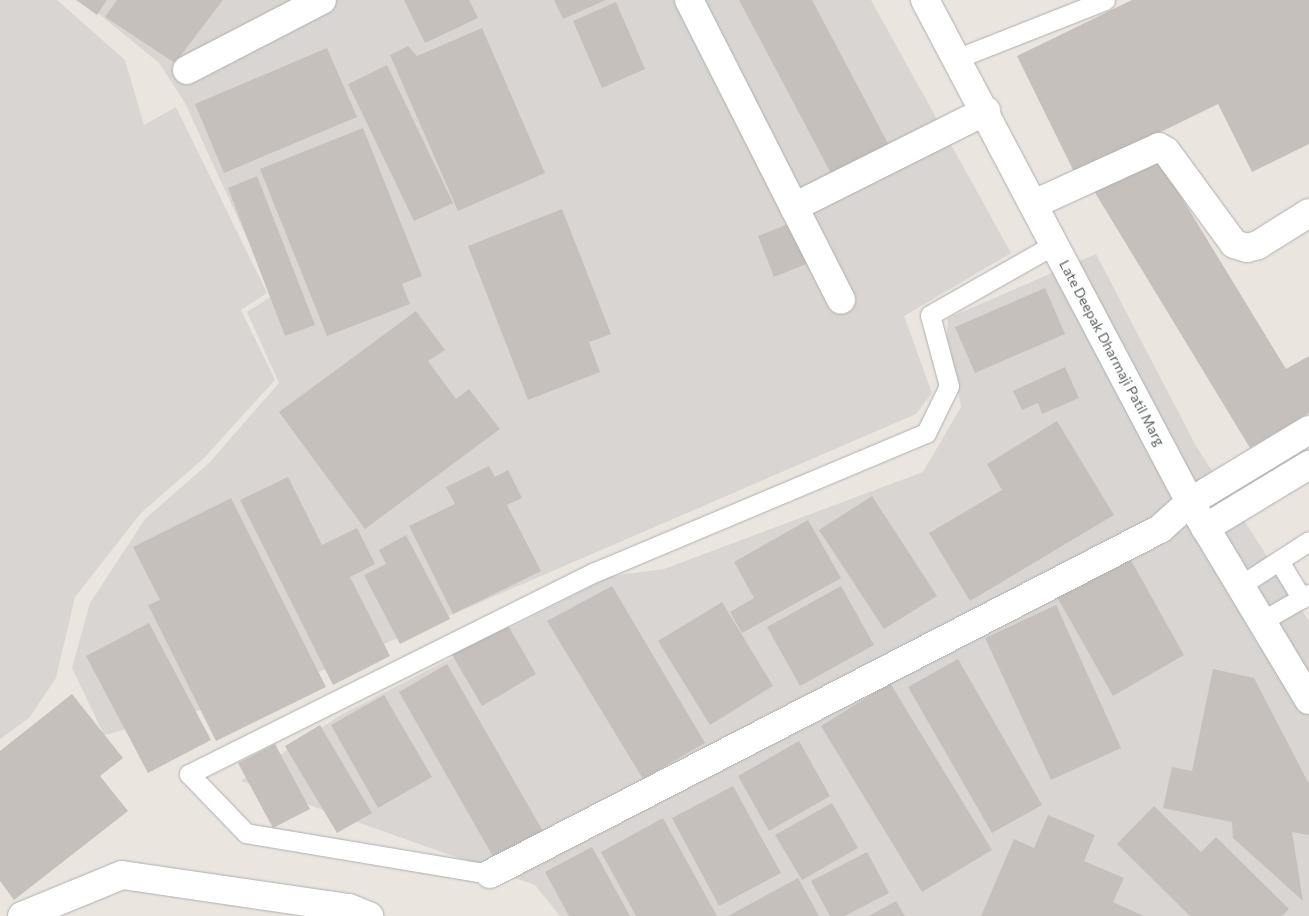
<!DOCTYPE html>
<style>
body{margin:0}
#map{position:relative;width:1309px;height:916px;overflow:hidden;background:#ebe5df;font-family:Commissioner,sans-serif}
div>[style]{position:absolute}
.industrial>*{inset:0;background:#d9d5d2}
.building>*{inset:0;background:#c6c0bd}
.roads{filter:drop-shadow(0 0 1px #abb0b2) drop-shadow(0 0 1px #abb0b2)}
.service>*{height:19px;margin:-9.5px;padding:0 9.5px;transform-origin:9.5px;border-radius:9.5px;background:#fff}
.minor>*{height:28px;margin:-14px;padding:0 14px;transform-origin:14px;border-radius:14px;background:#fff}
span{translate:-50% -50%;white-space:nowrap;text-align:center;line-height:1.15;-webkit-text-stroke:4px #fff;paint-order:stroke}
.street-label{font-size:14px;color:#585e60}
</style>
<div id="map">
<div class="industrial">
<div style="clip-path:polygon(0 0,57px 0,125px 60px,144px 125px,176px 107px,267px 293px,241px 310px,275px 380px,204px 458px,141px 513px,75px 597px,56px 678px,29px 718px,0 739px)"></div>
<div style="clip-path:polygon(82px 0,871px 0,1011px 253px,904px 316px,932px 393px,916px 414px,275px 691px,104px 735px,72px 668px,90px 603px,145px 519px,210px 462px,279px 383px,247px 312px,273px 295px,185px 103px,159px 63px)"></div>
<div style="clip-path:polygon(1096px 254px,1196px 446px,1309px 621px,1309px 916px,560px 916px,535px 885px,241px 781px,339px 716px,611px 576px,664px 569px,923px 472px,961px 407px,947px 334px,948px 318px)"></div>
</div>
<div class="building">
<div style="clip-path:polygon(76px 0,107px 0,97px 15px)"></div>
<div style="clip-path:polygon(117px 0,223px 0,175px 63px,105px 17px)"></div>
<div style="clip-path:polygon(404px 0,469px 0,478px 18px,425px 43px)"></div>
<div style="clip-path:polygon(554px 0,606px 0,563px 19px)"></div>
<div style="clip-path:polygon(739px 0,812px 0,891px 149px,834px 179px)"></div>
<div style="clip-path:polygon(1132px 0,1309px 0,1309px 144px,1252px 172px,1218px 104px,1075px 174px,1017px 56px)"></div>
<div style="clip-path:polygon(616px 2px,645px 69px,602px 88px,573px 21px)"></div>
<div style="clip-path:polygon(482px 28px,545px 173px,458px 211px,390px 55px,408px 46px,417px 56px)"></div>
<div style="clip-path:polygon(327px 48px,357px 117px,224px 173px,195px 104px)"></div>
<div style="clip-path:polygon(387px 65px,453px 203px,414px 221px,348px 84px)"></div>
<div style="clip-path:polygon(363px 128px,422px 276px,402px 284px,410px 304px,327px 336px,260px 169px)"></div>
<div style="clip-path:polygon(1155px 154px,1286px 369px,1309px 356px,1309px 413px,1250px 448px,1094px 191px)"></div>
<div style="clip-path:polygon(257px 176px,315px 325px,285px 336px,228px 188px)"></div>
<div style="clip-path:polygon(562px 209px,611px 334px,589px 342px,600px 372px,528px 400px,468px 246px)"></div>
<div style="clip-path:polygon(793px 222px,809px 263px,774px 277px,758px 236px)"></div>
<div style="clip-path:polygon(1045px 288px,1065px 334px,975px 373px,955px 327px)"></div>
<div style="clip-path:polygon(416px 311px,445px 350px,428px 361px,456px 399px,469px 389px,500px 429px,365px 529px,279px 412px)"></div>
<div style="clip-path:polygon(1065px 367px,1079px 398px,1042px 414px,1038px 403px,1022px 410px,1013px 391px)"></div>
<div style="clip-path:polygon(1057px 421px,1114px 515px,970px 601px,929px 533px,1002px 490px,987px 464px)"></div>
<div style="clip-path:polygon(489px 466px,495px 477px,508px 470px,522px 498px,507px 505px,541px 571px,453px 614px,409px 526px,455px 504px,446px 487px)"></div>
<div style="clip-path:polygon(288px 477px,322px 545px,357px 528px,375px 564px,350px 577px,390px 656px,333px 685px,240px 500px)"></div>
<div style="clip-path:polygon(872px 496px,937px 596px,884px 629px,819px 530px)"></div>
<div style="clip-path:polygon(231px 498px,326px 687px,216px 741px,148px 605px,160px 600px,133px 547px)"></div>
<div style="clip-path:polygon(808px 520px,841px 578px,742px 633px,730px 612px,754px 598px,734px 562px)"></div>
<div style="clip-path:polygon(406px 535px,450px 619px,400px 644px,364px 575px,386px 564px,379px 550px)"></div>
<div style="clip-path:polygon(1128px 555px,1184px 655px,1113px 696px,1056px 595px)"></div>
<div style="clip-path:polygon(612px 586px,705px 743px,643px 779px,547px 621px)"></div>
<div style="clip-path:polygon(841px 586px,874px 645px,800px 686px,767px 627px)"></div>
<div style="clip-path:polygon(722px 602px,773px 686px,710px 725px,658px 641px)"></div>
<div style="clip-path:polygon(1056px 605px,1121px 748px,1051px 780px,985px 638px)"></div>
<div style="clip-path:polygon(506px 622px,536px 674px,482px 706px,451px 653px)"></div>
<div style="clip-path:polygon(149px 623px,211px 740px,148px 773px,86px 656px)"></div>
<div style="clip-path:polygon(958px 659px,1042px 805px,992px 833px,908px 687px)"></div>
<div style="clip-path:polygon(447px 664px,544px 833px,495px 860px,399px 692px)"></div>
<div style="clip-path:polygon(1213px 669px,1254px 678px,1309px 784px,1309px 835px,1292px 832px,1303px 901px,1233px 838px,1232px 822px,1163px 808px,1172px 767px,1192px 771px)"></div>
<div style="clip-path:polygon(890px 683px,992px 850px,922px 892px,821px 726px)"></div>
<div style="clip-path:polygon(72px 694px,123px 758px,100px 776px,128px 811px,14px 900px,0 881px,0 751px)"></div>
<div style="clip-path:polygon(384px 695px,432px 777px,378px 808px,331px 725px)"></div>
<div style="clip-path:polygon(320px 725px,372px 813px,337px 833px,285px 746px)"></div>
<div style="clip-path:polygon(799px 741px,830px 796px,769px 831px,738px 776px)"></div>
<div style="clip-path:polygon(275px 744px,310px 809px,273px 828px,238px 763px)"></div>
<div style="clip-path:polygon(733px 786px,781px 873px,719px 906px,672px 818px)"></div>
<div style="clip-path:polygon(832px 803px,858px 848px,802px 880px,775px 835px)"></div>
<div style="clip-path:polygon(1154px 806px,1201px 852px,1216px 837px,1289px 909px,1282px 916px,1190px 916px,1117px 844px)"></div>
<div style="clip-path:polygon(1048px 815px,1095px 835px,1084px 861px,1124px 878px,1113px 902px,1144px 916px,981px 916px,1014px 839px,1034px 848px)"></div>
<div style="clip-path:polygon(663px 818px,717px 916px,636px 916px,601px 852px)"></div>
<div style="clip-path:polygon(592px 847px,630px 916px,569px 916px,545px 872px)"></div>
<div style="clip-path:polygon(867px 852px,889px 893px,845px 916px,830px 916px,811px 881px)"></div>
<div style="clip-path:polygon(798px 878px,819px 916px,728px 916px)"></div>
<div style="clip-path:polygon(896px 901px,905px 916px,869px 916px)"></div>
</div>
<div class="roads">
<div class="service">
<div style="left:958px;top:58px;width:158px;rotate:-21.5deg"></div>
<div style="left:1279px;top:561px;width:44px;rotate:58.8deg"></div>
<div style="left:1241px;top:585px;width:81px;rotate:-32.9deg"></div>
<div style="left:1262px;top:621px;width:54px;rotate:-29.9deg"></div>
<div style="left:490px;top:874px;width:247px;rotate:-170.5deg"></div>
<div style="left:246px;top:833px;width:82px;rotate:-134deg"></div>
<div style="left:189px;top:774px;width:453px;rotate:-26.5deg"></div>
<div style="left:595px;top:572px;width:359px;rotate:-22.8deg"></div>
<div style="left:926px;top:433px;width:52px;rotate:-63.9deg"></div>
<div style="left:949px;top:386px;width:73px;rotate:-105deg"></div>
<div style="left:930px;top:315px;width:144px;rotate:-29.6deg"></div>
</div>
<div class="minor">
<div style="left:689px;top:0;width:336px;rotate:63.1deg"></div>
<div style="left:925px;top:0;width:568px;rotate:62.17deg"></div>
<div style="left:1190px;top:502px;width:231px;rotate:59deg"></div>
<div style="left:187px;top:70px;width:152px;rotate:-27.4deg"></div>
<div style="left:1034px;top:204px;width:137px;rotate:-24.5deg"></div>
<div style="left:1159px;top:147px;width:8px;rotate:30deg"></div>
<div style="left:1166px;top:151px;width:115px;rotate:53.8deg"></div>
<div style="left:1234px;top:244px;width:14px;rotate:17deg"></div>
<div style="left:1247px;top:248px;width:11px;rotate:-15deg"></div>
<div style="left:1258px;top:245px;width:60px;rotate:-32.1deg"></div>
<div style="left:794px;top:207px;width:215px;rotate:-26.6deg"></div>
<div style="left:1205px;top:528px;width:122px;rotate:-31.2deg"></div>
<div style="left:490px;top:874px;width:754px;rotate:-27.25deg"></div>
<div style="left:1160px;top:529px;width:40px;rotate:-42deg"></div>
<div style="left:1190px;top:502px;width:139px;rotate:-31.2deg"></div>
<div style="left:22px;top:916px;width:108px;rotate:-22.3deg"></div>
<div style="left:122px;top:875px;width:229px;rotate:8.3deg"></div>
<div style="left:349px;top:908px;width:22px;rotate:22deg"></div>
</div>
</div>
<div class="street-label">
<span style="left:1112px;top:353px;rotate:62deg">Late Deepak Dharmaji Patil Marg</span>
</div>
</div>
